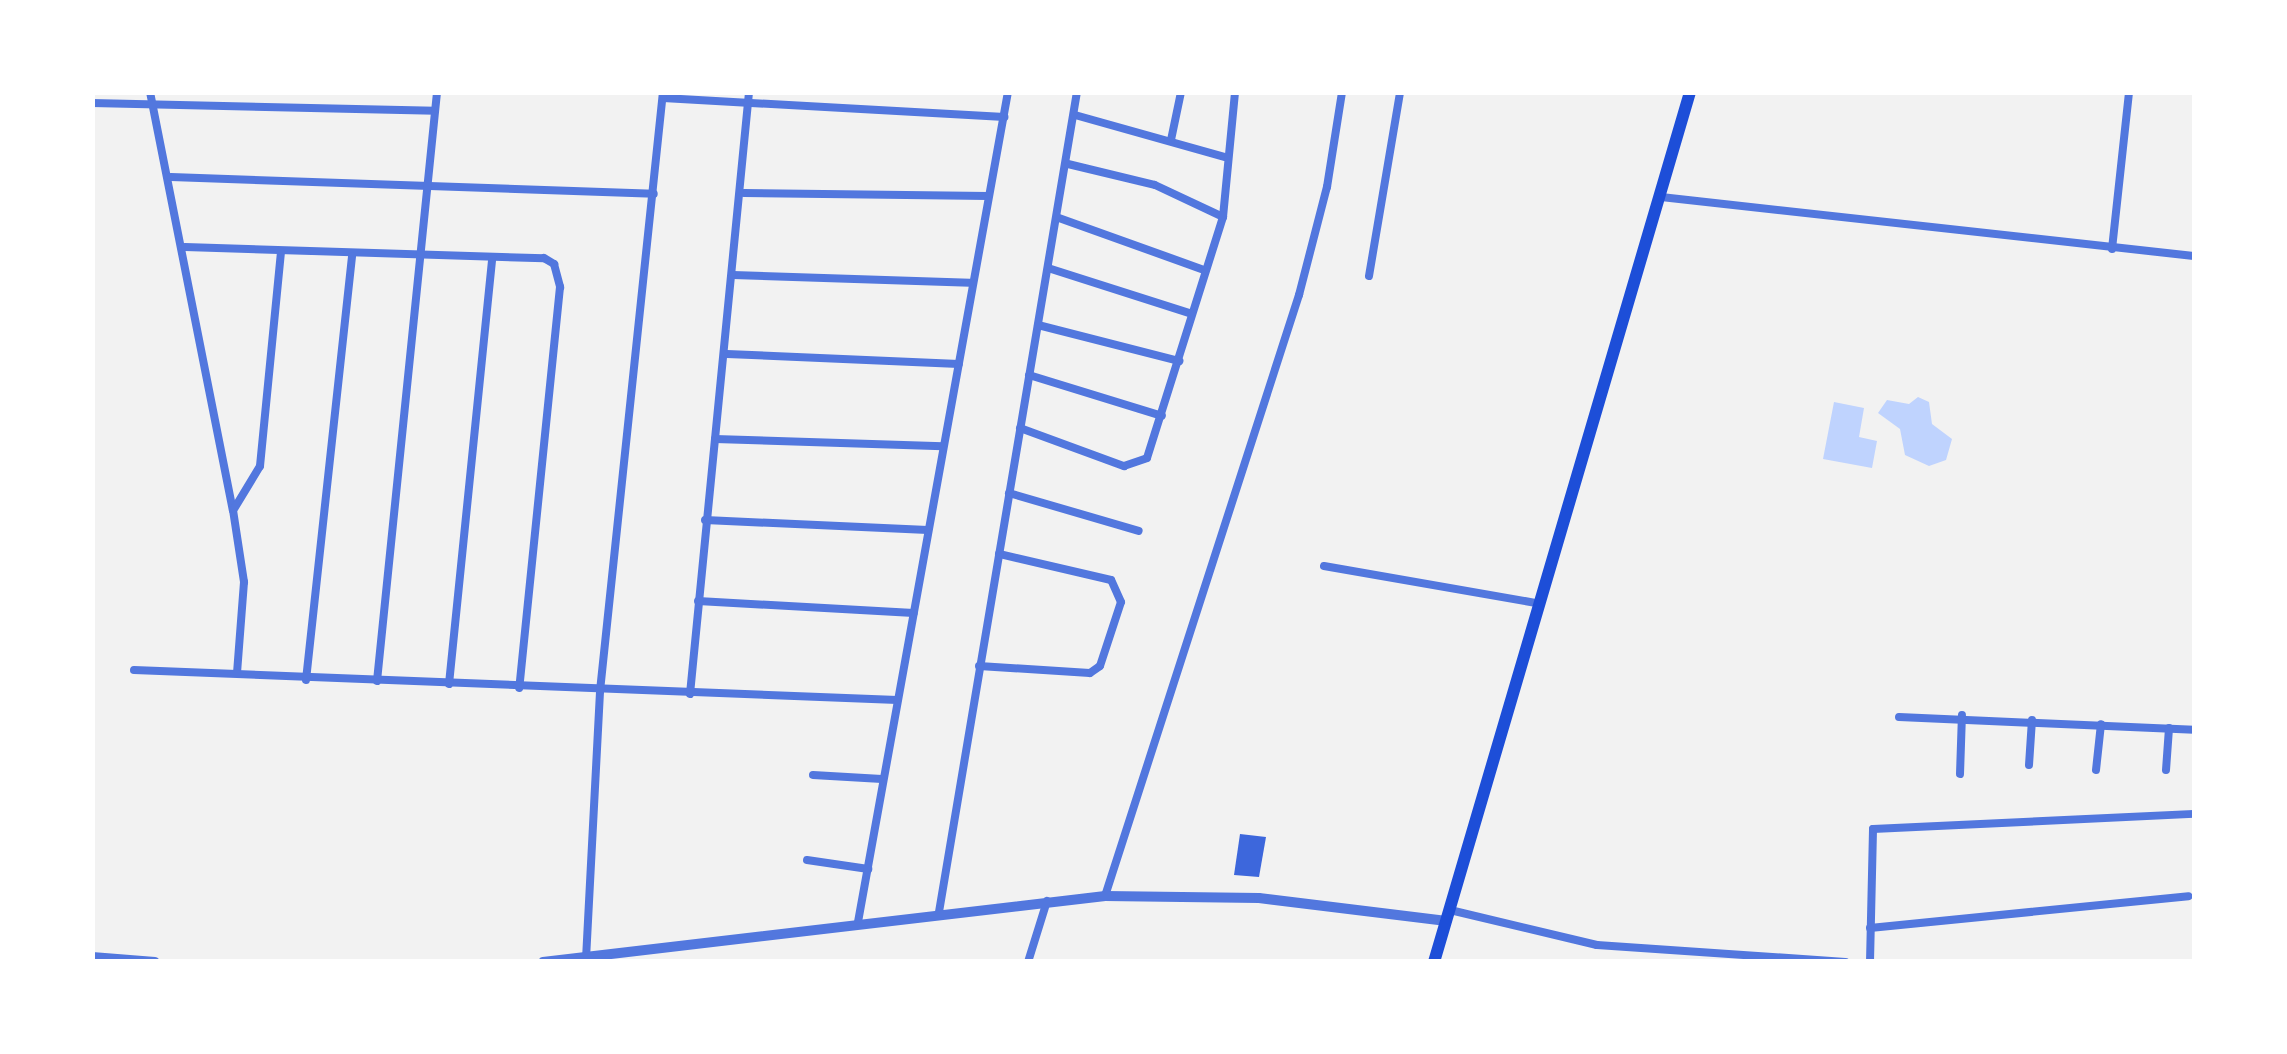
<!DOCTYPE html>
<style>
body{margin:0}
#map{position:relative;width:2287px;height:1054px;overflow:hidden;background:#f2f2f2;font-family:Quicksand,sans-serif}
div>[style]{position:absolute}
.water>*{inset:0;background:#bfd3fe}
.building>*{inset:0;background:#3d67dc}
.minor>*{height:8px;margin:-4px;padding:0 4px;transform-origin:4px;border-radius:4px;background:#5277de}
.tertiary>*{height:10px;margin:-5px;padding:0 5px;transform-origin:5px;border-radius:5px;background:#5277de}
.trunk>*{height:12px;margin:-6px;padding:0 6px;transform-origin:6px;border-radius:6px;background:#1d4ed8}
span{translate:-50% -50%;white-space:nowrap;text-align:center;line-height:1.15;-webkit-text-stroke:8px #fff;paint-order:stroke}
.frame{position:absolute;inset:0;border:95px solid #fff;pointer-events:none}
</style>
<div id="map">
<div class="water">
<div style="clip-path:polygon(1918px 397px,1929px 402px,1932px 424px,1952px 439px,1946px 460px,1929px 466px,1905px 455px,1900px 429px,1878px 413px,1887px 400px,1909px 404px)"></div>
<div style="clip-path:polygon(1834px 402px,1864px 408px,1859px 437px,1877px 441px,1872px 468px,1823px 459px)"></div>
</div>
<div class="building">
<div style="clip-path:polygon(1240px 834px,1266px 837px,1259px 877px,1234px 875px)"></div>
</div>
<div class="minor">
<div style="left:150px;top:92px;width:426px;rotate:78.8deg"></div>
<div style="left:233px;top:510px;width:73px;rotate:81.3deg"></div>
<div style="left:244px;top:582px;width:90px;rotate:94.4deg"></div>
<div style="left:663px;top:98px;width:342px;rotate:3.2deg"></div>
<div style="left:92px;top:103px;width:343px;rotate:1.3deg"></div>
<div style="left:1075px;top:115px;width:155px;rotate:15.7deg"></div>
<div style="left:1171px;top:140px;width:49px;rotate:-78.2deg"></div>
<div style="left:1068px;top:164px;width:89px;rotate:13.6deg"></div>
<div style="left:1155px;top:185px;width:75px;rotate:25.2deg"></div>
<div style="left:171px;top:177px;width:483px;rotate:2deg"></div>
<div style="left:744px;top:193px;width:244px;rotate:0.7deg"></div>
<div style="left:1661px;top:197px;width:536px;rotate:6.32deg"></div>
<div style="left:1059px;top:218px;width:154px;rotate:19.7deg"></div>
<div style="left:185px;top:247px;width:359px;rotate:1.8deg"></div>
<div style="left:544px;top:258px;width:12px;rotate:31deg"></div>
<div style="left:554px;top:264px;width:24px;rotate:75deg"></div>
<div style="left:560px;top:287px;width:403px;rotate:95.8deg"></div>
<div style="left:2112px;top:249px;width:158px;rotate:-83.8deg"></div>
<div style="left:1048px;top:268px;width:151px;rotate:17.7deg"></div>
<div style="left:733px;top:275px;width:237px;rotate:1.9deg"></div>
<div style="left:1369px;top:276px;width:187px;rotate:-80.4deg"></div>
<div style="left:1038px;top:325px;width:146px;rotate:14.3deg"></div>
<div style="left:727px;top:354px;width:232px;rotate:2.5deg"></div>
<div style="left:1029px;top:375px;width:139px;rotate:17.1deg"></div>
<div style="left:1020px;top:428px;width:111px;rotate:20.1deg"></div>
<div style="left:1124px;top:466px;width:24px;rotate:-19deg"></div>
<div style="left:1147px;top:458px;width:253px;rotate:-72.5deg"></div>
<div style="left:1223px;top:217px;width:126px;rotate:-84.5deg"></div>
<div style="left:715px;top:439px;width:228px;rotate:1.8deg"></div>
<div style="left:1009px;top:493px;width:135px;rotate:16.3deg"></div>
<div style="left:234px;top:509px;width:50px;rotate:-58.8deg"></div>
<div style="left:260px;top:466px;width:215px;rotate:-84.4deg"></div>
<div style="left:705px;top:520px;width:223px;rotate:2.6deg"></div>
<div style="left:1324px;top:566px;width:220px;rotate:9.9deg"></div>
<div style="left:698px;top:601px;width:216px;rotate:3.2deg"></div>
<div style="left:979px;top:666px;width:111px;rotate:3.6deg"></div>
<div style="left:1090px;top:673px;width:12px;rotate:-35deg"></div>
<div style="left:1100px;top:666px;width:67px;rotate:-71.8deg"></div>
<div style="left:1121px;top:602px;width:24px;rotate:-114deg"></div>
<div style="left:1111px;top:580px;width:115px;rotate:-166.9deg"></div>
<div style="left:134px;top:670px;width:764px;rotate:2.25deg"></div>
<div style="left:306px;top:680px;width:426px;rotate:-83.8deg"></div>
<div style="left:377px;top:681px;width:592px;rotate:-84.18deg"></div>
<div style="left:449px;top:684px;width:429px;rotate:-84.2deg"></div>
<div style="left:690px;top:694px;width:605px;rotate:-84.4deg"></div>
<div style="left:1899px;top:717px;width:295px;rotate:2.5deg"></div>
<div style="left:2029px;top:765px;width:45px;rotate:-86.2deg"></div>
<div style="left:2096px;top:770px;width:46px;rotate:-83.8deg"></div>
<div style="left:2166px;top:770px;width:42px;rotate:-85.9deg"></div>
<div style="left:1960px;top:774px;width:59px;rotate:-88.1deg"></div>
<div style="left:813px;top:775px;width:69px;rotate:3.3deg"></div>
<div style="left:807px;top:860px;width:62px;rotate:8.4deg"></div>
<div style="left:1105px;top:896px;width:632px;rotate:-72.11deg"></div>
<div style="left:1299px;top:295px;width:112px;rotate:-75.5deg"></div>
<div style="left:1327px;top:187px;width:96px;rotate:-81deg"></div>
<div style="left:1450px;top:910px;width:151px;rotate:13.4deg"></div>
<div style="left:1597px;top:945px;width:249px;rotate:3.9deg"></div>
<div style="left:939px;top:912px;width:832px;rotate:-80.45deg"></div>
<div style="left:858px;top:922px;width:843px;rotate:-79.76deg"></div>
<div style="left:1870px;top:928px;width:320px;rotate:-5.7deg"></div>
<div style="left:586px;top:959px;width:268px;rotate:-87deg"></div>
<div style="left:600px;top:691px;width:602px;rotate:-84deg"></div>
<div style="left:1028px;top:962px;width:64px;rotate:-72.7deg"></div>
<div style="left:1870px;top:962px;width:133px;rotate:-88.7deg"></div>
<div style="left:1873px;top:829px;width:321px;rotate:-2.7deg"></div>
</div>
<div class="tertiary">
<div style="left:92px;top:957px;width:63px;rotate:4.5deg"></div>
<div style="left:543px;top:962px;width:566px;rotate:-6.7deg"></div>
<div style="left:1105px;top:896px;width:154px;rotate:0.7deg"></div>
<div style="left:1259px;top:898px;width:189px;rotate:7deg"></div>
</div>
<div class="trunk">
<div style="left:1434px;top:962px;width:907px;rotate:-73.6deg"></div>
</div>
<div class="frame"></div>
</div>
